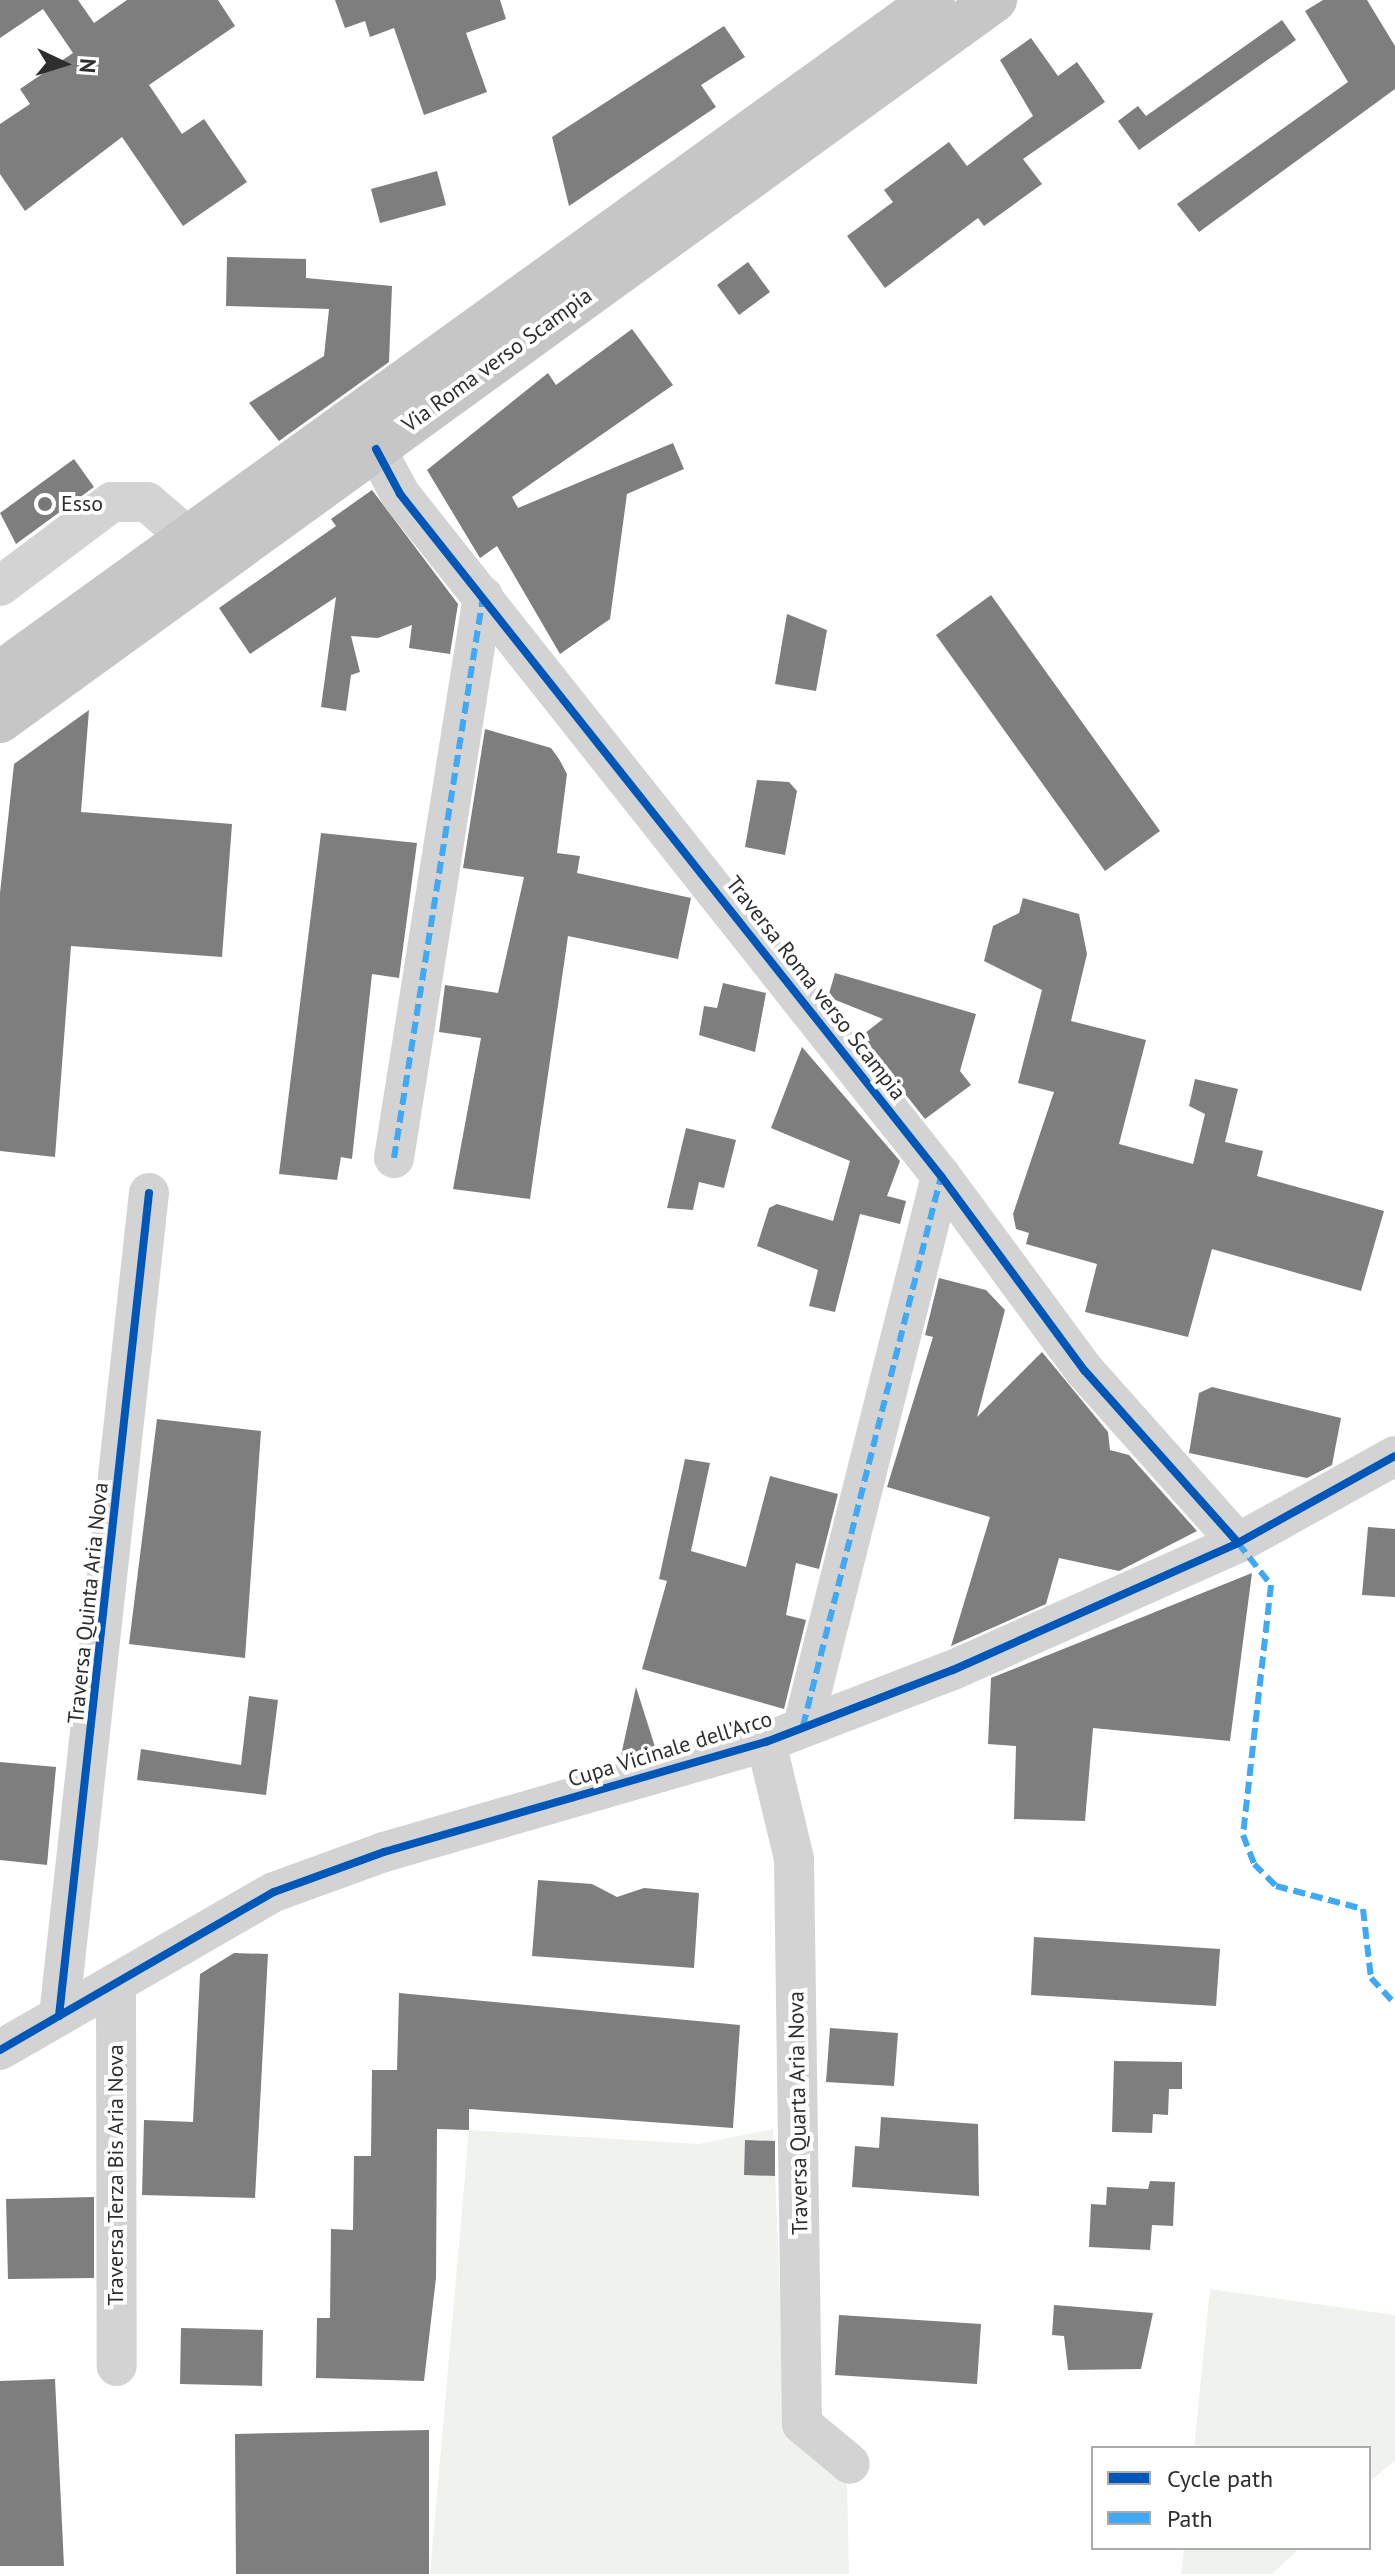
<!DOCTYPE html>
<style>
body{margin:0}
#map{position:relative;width:1395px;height:2574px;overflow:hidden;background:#fff;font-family:"PT Sans",sans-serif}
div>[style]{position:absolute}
.green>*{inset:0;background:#f0f3ed}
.building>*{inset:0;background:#7e7e7e}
.minor>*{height:40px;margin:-20px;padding:0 20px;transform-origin:20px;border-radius:20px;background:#d3d3d3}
.major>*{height:44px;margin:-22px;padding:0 22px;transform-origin:22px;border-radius:22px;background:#c6c6c6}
.quiet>*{height:6px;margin-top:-3px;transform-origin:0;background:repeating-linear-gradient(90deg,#3fa9f5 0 12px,transparent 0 18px)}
.cycleway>*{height:8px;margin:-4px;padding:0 4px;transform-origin:4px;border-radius:4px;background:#0057b8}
.dots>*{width:22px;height:22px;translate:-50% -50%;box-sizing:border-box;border:4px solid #fff;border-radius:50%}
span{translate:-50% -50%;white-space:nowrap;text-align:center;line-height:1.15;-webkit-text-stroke:8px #fff;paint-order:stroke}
.street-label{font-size:22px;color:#2e2e2e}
.poi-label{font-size:22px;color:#2e2e2e}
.left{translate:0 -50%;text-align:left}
.legend{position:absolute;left:1091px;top:2446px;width:280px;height:104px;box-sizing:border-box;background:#fff;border:2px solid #ababab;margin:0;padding:10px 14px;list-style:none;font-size:24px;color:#2e2e2e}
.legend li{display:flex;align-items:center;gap:16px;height:40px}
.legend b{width:40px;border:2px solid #ababab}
.north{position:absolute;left:24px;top:24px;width:80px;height:80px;-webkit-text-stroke:6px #fff;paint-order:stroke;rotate:94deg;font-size:22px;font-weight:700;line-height:32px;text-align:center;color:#2e2e2e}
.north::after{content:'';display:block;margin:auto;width:28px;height:36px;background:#2e2e2e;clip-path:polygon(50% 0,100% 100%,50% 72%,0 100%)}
</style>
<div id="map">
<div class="green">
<div style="clip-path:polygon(773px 2129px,786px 2429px,847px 2484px,849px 2574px,430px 2574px,469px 2130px,698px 2144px)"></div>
<div style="clip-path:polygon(1210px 2289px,1395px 2315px,1395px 2461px,1369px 2482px,1369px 2448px,1194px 2448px)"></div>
<div style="clip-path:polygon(1184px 2548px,1300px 2548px,1272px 2574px,1181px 2574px)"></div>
</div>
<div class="building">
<div style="clip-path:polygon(0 0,78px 0,94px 23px,127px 0,218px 0,235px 26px,149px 85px,182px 134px,204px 119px,247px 182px,183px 226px,122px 137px,25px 211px,0 174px,0 124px,30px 104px,20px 89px,73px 53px,43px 9px,0 38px)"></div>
<div style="clip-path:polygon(335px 0,500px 0,506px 19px,466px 33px,487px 92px,424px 115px,394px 28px,370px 37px,365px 21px,345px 28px)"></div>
<div style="clip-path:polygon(1323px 0,1367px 0,1395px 46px,1395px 89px,1199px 232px,1177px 204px,1348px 82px,1305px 11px)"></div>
<div style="clip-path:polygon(1282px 20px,1296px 40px,1139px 150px,1118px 121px,1138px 106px,1146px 116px)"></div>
<div style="clip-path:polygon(724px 26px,745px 57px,701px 85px,716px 107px,569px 206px,552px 137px)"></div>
<div style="clip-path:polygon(1031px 38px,1058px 76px,1077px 62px,1105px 102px,1023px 159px,1042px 184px,984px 226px,978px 218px,885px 288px,847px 236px,893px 202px,884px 190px,949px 142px,967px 166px,1033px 116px,1000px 60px)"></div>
<div style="clip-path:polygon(437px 171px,446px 205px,380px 223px,371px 189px)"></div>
<div style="clip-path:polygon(227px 257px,306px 259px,306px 278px,392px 286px,389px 362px,279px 441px,249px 403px,324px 356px,329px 309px,226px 306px)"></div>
<div style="clip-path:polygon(748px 262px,770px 292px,739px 315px,717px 285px)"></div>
<div style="clip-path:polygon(632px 329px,673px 385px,512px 497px,518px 508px,673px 443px,684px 469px,627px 494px,610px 619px,560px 654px,497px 546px,480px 558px,427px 470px,548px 373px,556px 385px)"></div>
<div style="clip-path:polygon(74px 459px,94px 487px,16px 544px,0 513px)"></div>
<div style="clip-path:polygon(372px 490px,458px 604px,450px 654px,409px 648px,412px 625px,378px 638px,351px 636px,360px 672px,351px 675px,346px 711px,321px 707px,336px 597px,250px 654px,219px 608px,336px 526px,331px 519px)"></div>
<div style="clip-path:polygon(991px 595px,1160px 831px,1105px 871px,936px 635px)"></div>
<div style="clip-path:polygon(787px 614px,827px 630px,816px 691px,775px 684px)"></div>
<div style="clip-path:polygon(89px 710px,81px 812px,232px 824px,222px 957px,71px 946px,55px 1157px,0 1151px,0 893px,14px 764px)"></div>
<div style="clip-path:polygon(485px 729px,551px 748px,559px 759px,567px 774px,557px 853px,580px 856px,577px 873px,691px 898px,678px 959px,568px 936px,530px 1199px,453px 1189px,481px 1038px,439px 1032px,445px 985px,498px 993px,524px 877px,463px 868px)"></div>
<div style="clip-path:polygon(757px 780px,789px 782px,797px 791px,785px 855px,745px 847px)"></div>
<div style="clip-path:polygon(321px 833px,417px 843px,399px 978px,372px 974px,352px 1159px,341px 1157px,337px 1180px,279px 1174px)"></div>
<div style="clip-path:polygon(1023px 898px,1079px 914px,1087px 954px,1071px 1021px,1146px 1040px,1119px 1144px,1193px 1164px,1205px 1114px,1189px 1106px,1195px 1079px,1238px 1089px,1225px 1142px,1263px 1151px,1257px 1176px,1384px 1211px,1361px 1291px,1212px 1249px,1188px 1337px,1085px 1312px,1097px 1264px,1026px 1244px,1029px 1233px,1016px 1229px,1013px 1214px,1054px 1092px,1018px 1083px,1042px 990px,984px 961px,993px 926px,1019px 913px)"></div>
<div style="clip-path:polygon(835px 973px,976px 1014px,960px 1071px,971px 1085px,925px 1119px,860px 1037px,883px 1019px,828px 997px)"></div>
<div style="clip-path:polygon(723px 983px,766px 993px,755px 1052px,699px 1035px,704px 1006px,717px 1008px)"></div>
<div style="clip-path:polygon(802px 1047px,900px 1161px,887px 1196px,906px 1201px,900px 1224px,860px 1214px,835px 1312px,809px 1306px,818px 1270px,757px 1246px,769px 1208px,777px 1204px,833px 1221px,850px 1161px,771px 1128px)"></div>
<div style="clip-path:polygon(686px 1128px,736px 1140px,724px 1188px,699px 1182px,693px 1210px,667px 1208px)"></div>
<div style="clip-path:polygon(939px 1278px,986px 1290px,1005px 1310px,977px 1417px,1042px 1352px,1108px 1432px,1110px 1450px,1129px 1455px,1197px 1531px,1119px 1571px,1059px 1558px,1046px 1604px,951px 1646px,990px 1517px,887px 1487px,933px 1337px,925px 1335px)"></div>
<div style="clip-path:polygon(1212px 1387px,1341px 1418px,1332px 1465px,1307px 1478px,1189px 1453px,1199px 1393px)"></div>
<div style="clip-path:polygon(157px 1419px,261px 1431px,245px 1658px,129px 1644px)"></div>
<div style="clip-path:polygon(685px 1459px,710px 1463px,691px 1551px,746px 1567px,770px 1476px,838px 1494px,819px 1569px,796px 1563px,786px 1615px,806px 1620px,784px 1709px,642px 1669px,667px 1581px,659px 1579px)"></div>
<div style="clip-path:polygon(1368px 1527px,1395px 1529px,1395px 1597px,1362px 1595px)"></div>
<div style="clip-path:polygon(1252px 1573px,1230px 1741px,1093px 1728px,1085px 1821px,1014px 1819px,1016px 1746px,988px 1744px,991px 1678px)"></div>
<div style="clip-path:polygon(636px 1687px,656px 1750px,620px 1760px)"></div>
<div style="clip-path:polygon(249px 1696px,278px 1700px,266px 1795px,137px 1780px,141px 1749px,241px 1765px)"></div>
<div style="clip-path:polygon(0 1762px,56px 1767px,47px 1865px,0 1860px)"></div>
<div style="clip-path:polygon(538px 1880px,592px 1884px,617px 1897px,644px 1888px,699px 1893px,694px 1968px,532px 1956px)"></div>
<div style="clip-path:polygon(1034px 1937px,1220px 1949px,1216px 2006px,1031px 1995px)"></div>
<div style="clip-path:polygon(234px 1953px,268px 1954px,255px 2198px,142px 2195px,144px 2120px,193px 2122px,200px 1974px)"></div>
<div style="clip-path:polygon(399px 1993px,740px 2025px,733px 2128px,469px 2109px,469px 2130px,437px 2129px,436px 2278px,424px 2381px,316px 2378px,317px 2318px,330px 2318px,331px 2229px,353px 2230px,354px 2156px,371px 2156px,372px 2070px,397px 2070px)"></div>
<div style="clip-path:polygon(830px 2028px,898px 2033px,894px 2086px,826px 2082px)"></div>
<div style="clip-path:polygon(1114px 2061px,1182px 2062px,1182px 2089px,1169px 2089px,1168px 2115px,1153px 2114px,1152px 2133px,1112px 2132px)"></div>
<div style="clip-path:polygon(881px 2117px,978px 2124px,979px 2196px,852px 2187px,855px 2146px,879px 2148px)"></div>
<div style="clip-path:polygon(745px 2140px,775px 2141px,775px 2176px,744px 2175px)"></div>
<div style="clip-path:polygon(1150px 2181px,1175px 2182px,1173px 2226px,1152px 2225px,1150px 2250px,1089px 2247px,1091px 2204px,1106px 2205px,1107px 2187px,1148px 2189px)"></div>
<div style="clip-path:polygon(94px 2197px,94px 2278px,8px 2279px,6px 2199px)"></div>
<div style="clip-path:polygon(1054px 2305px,1153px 2313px,1141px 2369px,1068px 2370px,1064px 2336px,1052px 2335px)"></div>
<div style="clip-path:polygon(839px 2315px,981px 2324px,977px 2384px,835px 2375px)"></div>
<div style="clip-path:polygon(181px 2328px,263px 2330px,262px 2386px,180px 2384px)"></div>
<div style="clip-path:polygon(55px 2379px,64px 2566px,0 2566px,0 2381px)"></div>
<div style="clip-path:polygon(429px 2430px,429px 2574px,236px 2574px,235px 2434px)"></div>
</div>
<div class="minor">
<div style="left:376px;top:449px;width:51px;rotate:61.9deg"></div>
<div style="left:400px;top:494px;width:871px;rotate:51.58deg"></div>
<div style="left:941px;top:1176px;width:242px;rotate:53.6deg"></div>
<div style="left:1085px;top:1371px;width:230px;rotate:48.3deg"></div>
<div style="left:0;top:586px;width:140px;rotate:-36.9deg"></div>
<div style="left:112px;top:502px;width:35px"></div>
<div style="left:147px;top:502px;width:54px;rotate:40.5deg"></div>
<div style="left:394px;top:1158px;width:569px;rotate:-81deg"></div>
<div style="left:803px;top:1726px;width:567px;rotate:-75.91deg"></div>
<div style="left:766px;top:1742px;width:120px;rotate:76.5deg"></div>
<div style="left:794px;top:1859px;width:565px;rotate:89.19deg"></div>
<div style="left:802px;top:2424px;width:62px;rotate:39.8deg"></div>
<div style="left:116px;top:1983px;width:383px;rotate:89.9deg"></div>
<div style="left:59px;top:2016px;width:828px;rotate:-83.76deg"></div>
<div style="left:0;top:2050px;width:316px;rotate:-30deg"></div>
<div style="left:274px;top:1892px;width:117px;rotate:-20deg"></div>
<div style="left:384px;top:1852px;width:398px;rotate:-16.1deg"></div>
<div style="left:766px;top:1742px;width:200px;rotate:-21.1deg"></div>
<div style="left:953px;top:1670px;width:312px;rotate:-24deg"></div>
<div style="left:1238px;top:1543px;width:179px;rotate:-29deg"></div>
</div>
<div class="major">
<div style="left:0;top:673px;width:1150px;rotate:-35.8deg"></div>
<div style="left:0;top:721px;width:1229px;rotate:-35.93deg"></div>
</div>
<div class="quiet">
<div style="left:394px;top:1158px;width:568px;rotate:-80.99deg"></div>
<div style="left:1238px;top:1543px;width:53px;rotate:51.8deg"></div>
<div style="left:1271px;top:1585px;width:252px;rotate:96.4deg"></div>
<div style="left:1243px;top:1835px;width:31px;rotate:69deg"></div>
<div style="left:1254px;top:1864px;width:31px;rotate:45deg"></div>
<div style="left:1276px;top:1886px;width:90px;rotate:14.8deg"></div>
<div style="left:1363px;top:1909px;width:69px;rotate:83.4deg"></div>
<div style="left:1371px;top:1978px;width:35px;rotate:47deg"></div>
<div style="left:803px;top:1726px;width:567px;rotate:-75.91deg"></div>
</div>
<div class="cycleway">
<div style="left:376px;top:449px;width:51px;rotate:61.9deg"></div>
<div style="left:400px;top:494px;width:871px;rotate:51.58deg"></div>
<div style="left:941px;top:1176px;width:242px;rotate:53.6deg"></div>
<div style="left:1085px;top:1371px;width:230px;rotate:48.3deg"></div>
<div style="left:59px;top:2016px;width:828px;rotate:-83.76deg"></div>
<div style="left:0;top:2050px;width:316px;rotate:-30deg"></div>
<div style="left:274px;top:1892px;width:117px;rotate:-20deg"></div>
<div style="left:384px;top:1852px;width:398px;rotate:-16.1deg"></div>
<div style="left:766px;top:1742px;width:200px;rotate:-21.1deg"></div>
<div style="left:953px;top:1670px;width:312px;rotate:-24deg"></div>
<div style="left:1238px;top:1543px;width:179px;rotate:-29deg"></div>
</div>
<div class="dots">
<div style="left:45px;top:504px;background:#777"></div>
</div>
<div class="street-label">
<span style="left:497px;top:360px;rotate:-36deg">Via Roma verso Scampia</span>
<span style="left:816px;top:988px;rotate:52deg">Traversa Roma verso Scampia</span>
<span style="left:88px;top:1603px;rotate:-84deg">Traversa Quinta Aria Nova</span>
<span style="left:670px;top:1749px;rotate:-17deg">Cupa Vicinale dell'Arco</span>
<span style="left:798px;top:2113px;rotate:-91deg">Traversa Quarta Aria Nova</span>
<span style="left:116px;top:2175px;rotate:-90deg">Traversa Terza Bis Aria Nova</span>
</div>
<div class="poi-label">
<span class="left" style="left:61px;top:504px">Esso</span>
</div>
<ul class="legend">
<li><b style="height:10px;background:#0057b8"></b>Cycle path</li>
<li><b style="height:10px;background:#3fa9f5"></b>Path</li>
</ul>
<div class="north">N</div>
</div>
